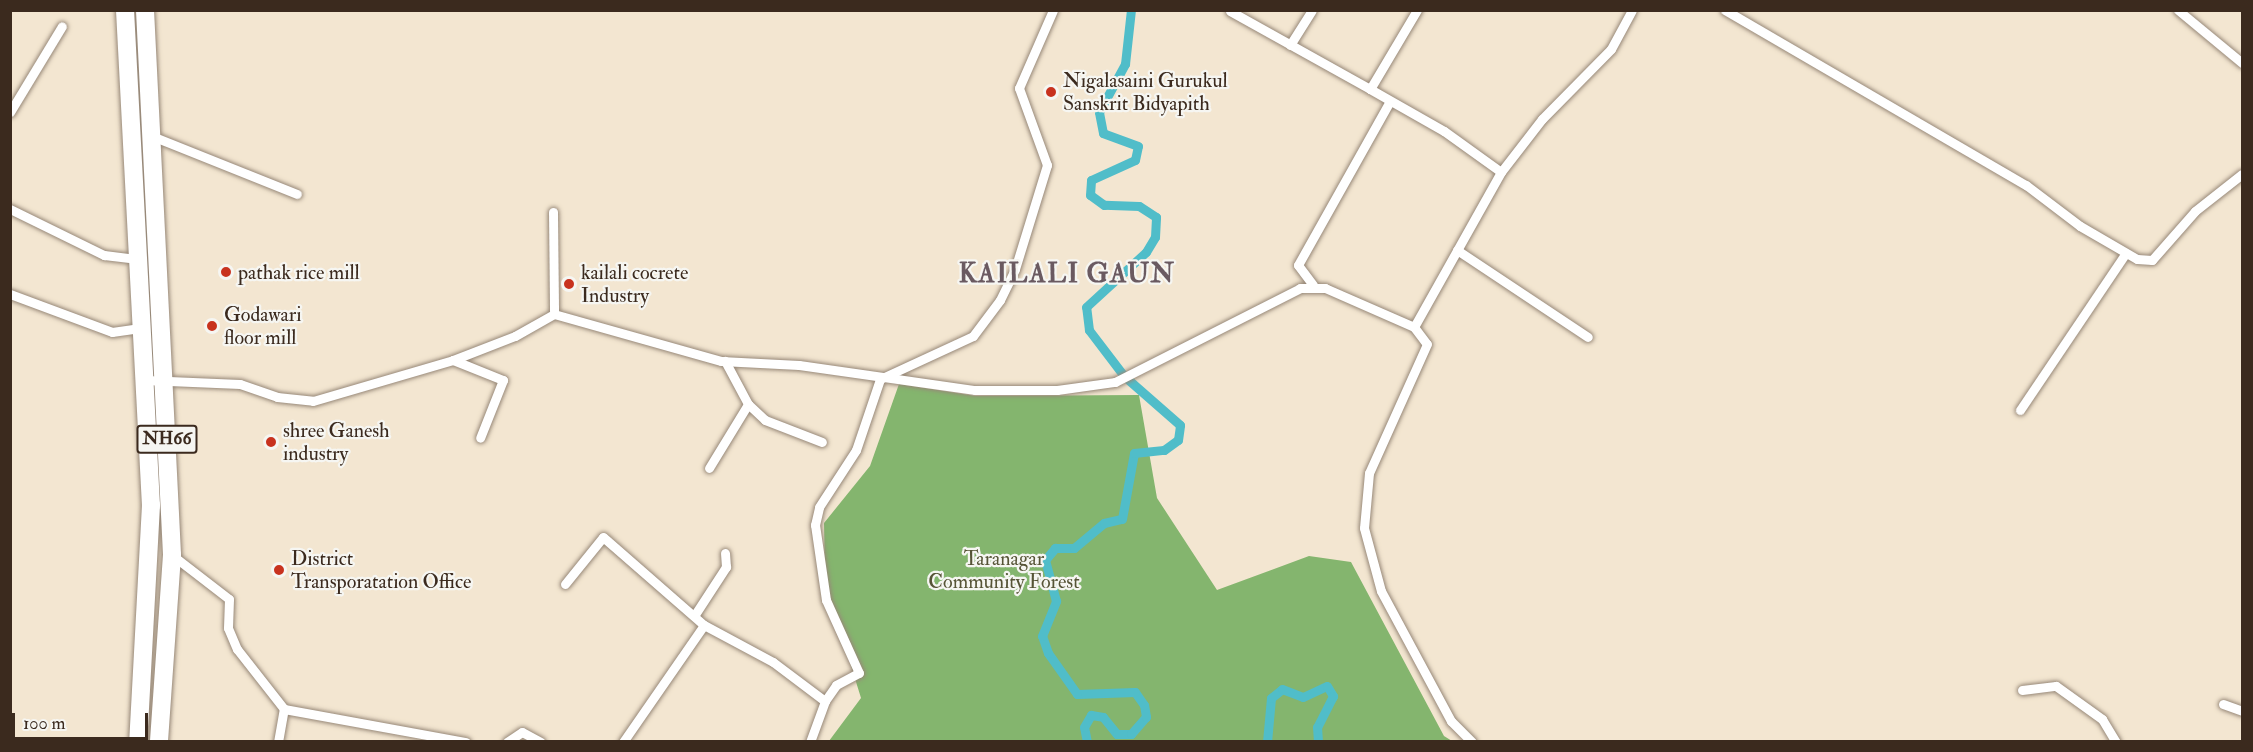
<!DOCTYPE html>
<style>
body{margin:0}
#map{position:relative;width:2253px;height:752px;overflow:hidden;background:#f3e6d1;font-family:"IM FELL Double Pica",serif}
div>[style]{position:absolute}
.forest>*{inset:0;background:#84b56e}
.canal>*{height:9px;margin:-4.5px;padding:0 4.5px;transform-origin:4.5px;border-radius:4.5px;background:#50bdc9}
.roads{filter:drop-shadow(0 0 2px #978878) drop-shadow(0 0 2px #978878)}
.street>*{height:9px;margin:-4.5px;padding:0 4.5px;transform-origin:4.5px;border-radius:4.5px;background:#fff}
.highway>*{height:18px;margin:-9px;padding:0 9px;transform-origin:9px;border-radius:9px;background:#fff}
.dots>*{width:16px;height:16px;translate:-50% -50%;box-sizing:border-box;border:3px solid #f6f6f2;border-radius:50%}
span{translate:-50% -50%;white-space:nowrap;text-align:center;line-height:1.15;-webkit-text-stroke:4.5px #f6f6f2;paint-order:stroke}
.shield-label span{padding:2px 4px;background:#f6f6f2;border:2px solid;border-radius:4px;-webkit-text-stroke-width:0}
.shield-label{font-size:18px;color:#3b2a1e;font-weight:700}
.poi-label{font-size:20px;color:#3b2a1e}
.left{translate:0 -50%;text-align:left}
.park-label{font-size:20px;color:#565436}
.district-label{font-size:26px;color:#6a5a61;font-weight:700;letter-spacing:1.5px}
.frame{position:absolute;inset:0;border:12px solid #3b2a1e;pointer-events:none}
.scale{position:absolute;left:12px;top:713px;width:136px;height:27px;box-sizing:border-box;border:3px solid #3b2a1e;border-top:0;padding-left:8px;font-size:18px;line-height:21px;white-space:nowrap;color:#3b2a1e;-webkit-text-stroke:4px #f6f6f2;paint-order:stroke}
</style>
<div id="map">
<div class="forest">
<div style="clip-path:polygon(899px 384px,976px 396px,1139px 395px,1157px 498px,1217px 590px,1309px 556px,1351px 562px,1444px 736px,1452px 741px,829px 741px,861px 698px,825px 582px,824px 523px,870px 466px)"></div>
</div>
<div class="canal">
<div style="left:1087px;top:742px;width:15px;rotate:-101deg"></div>
<div style="left:1084px;top:727px;width:14px;rotate:-60deg"></div>
<div style="left:1091px;top:715px;width:12px;rotate:9deg"></div>
<div style="left:1103px;top:717px;width:22px;rotate:51deg"></div>
<div style="left:1117px;top:734px;width:14px"></div>
<div style="left:1131px;top:734px;width:23px;rotate:-49deg"></div>
<div style="left:1146px;top:717px;width:12px;rotate:-99deg"></div>
<div style="left:1144px;top:705px;width:16px;rotate:-125deg"></div>
<div style="left:1135px;top:692px;width:58px;rotate:178deg"></div>
<div style="left:1077px;top:694px;width:50px;rotate:-125.3deg"></div>
<div style="left:1048px;top:653px;width:18px;rotate:-109deg"></div>
<div style="left:1042px;top:636px;width:38px;rotate:-68deg"></div>
<div style="left:1056px;top:601px;width:42px;rotate:-105deg"></div>
<div style="left:1045px;top:560px;width:16px;rotate:-50deg"></div>
<div style="left:1055px;top:548px;width:19px"></div>
<div style="left:1074px;top:548px;width:39px;rotate:-40deg"></div>
<div style="left:1104px;top:523px;width:18px;rotate:-13deg"></div>
<div style="left:1122px;top:519px;width:67px;rotate:-79.7deg"></div>
<div style="left:1134px;top:453px;width:30px;rotate:-6deg"></div>
<div style="left:1164px;top:450px;width:17px;rotate:-36deg"></div>
<div style="left:1178px;top:440px;width:15px;rotate:-82deg"></div>
<div style="left:1180px;top:425px;width:74px;rotate:-138.8deg"></div>
<div style="left:1124px;top:376px;width:58px;rotate:-127.3deg"></div>
<div style="left:1089px;top:330px;width:23px;rotate:-97deg"></div>
<div style="left:1086px;top:307px;width:81px;rotate:-42.5deg"></div>
<div style="left:1146px;top:252px;width:17px;rotate:-59deg"></div>
<div style="left:1155px;top:237px;width:20px;rotate:-87deg"></div>
<div style="left:1156px;top:217px;width:20px;rotate:-147deg"></div>
<div style="left:1139px;top:206px;width:35px;rotate:-178deg"></div>
<div style="left:1104px;top:205px;width:17px;rotate:-144deg"></div>
<div style="left:1090px;top:195px;width:15px;rotate:-86deg"></div>
<div style="left:1091px;top:180px;width:48px;rotate:-24.4deg"></div>
<div style="left:1135px;top:160px;width:14px;rotate:-78deg"></div>
<div style="left:1138px;top:146px;width:37px;rotate:-160deg"></div>
<div style="left:1103px;top:133px;width:21px;rotate:-101deg"></div>
<div style="left:1099px;top:112px;width:55px;rotate:-61.6deg"></div>
<div style="left:1125px;top:64px;width:54px;rotate:-83.7deg"></div>
<div style="left:1267px;top:742px;width:44px;rotate:-84.8deg"></div>
<div style="left:1271px;top:698px;width:14px;rotate:-39deg"></div>
<div style="left:1282px;top:689px;width:22px;rotate:21deg"></div>
<div style="left:1303px;top:697px;width:26px;rotate:-25deg"></div>
<div style="left:1327px;top:686px;width:12px;rotate:59deg"></div>
<div style="left:1333px;top:696px;width:35px;rotate:117deg"></div>
<div style="left:1317px;top:727px;width:15px;rotate:86deg"></div>
</div>
<div class="roads">
<div class="street">
<div style="left:1417px;top:10px;width:92px;rotate:120.7deg"></div>
<div style="left:1370px;top:89px;width:85px;rotate:29.6deg"></div>
<div style="left:1444px;top:131px;width:70px;rotate:35.7deg"></div>
<div style="left:1725px;top:10px;width:348px;rotate:30.2deg"></div>
<div style="left:2026px;top:185px;width:68px;rotate:37.2deg"></div>
<div style="left:2080px;top:226px;width:66px;rotate:30.1deg"></div>
<div style="left:2137px;top:259px;width:15px;rotate:4deg"></div>
<div style="left:2152px;top:260px;width:65px;rotate:-48.7deg"></div>
<div style="left:2195px;top:211px;width:60px;rotate:-38.2deg"></div>
<div style="left:2178px;top:10px;width:83px;rotate:39.6deg"></div>
<div style="left:1230px;top:11px;width:160px;rotate:29.1deg"></div>
<div style="left:1290px;top:45px;width:41px;rotate:-57.8deg"></div>
<div style="left:10px;top:112px;width:100px;rotate:-58.8deg"></div>
<div style="left:152px;top:136px;width:156px;rotate:21.8deg"></div>
<div style="left:10px;top:209px;width:105px;rotate:26.1deg"></div>
<div style="left:104px;top:255px;width:34px;rotate:7deg"></div>
<div style="left:553px;top:212px;width:102px;rotate:89.4deg"></div>
<div style="left:1457px;top:250px;width:157px;rotate:33.6deg"></div>
<div style="left:1313px;top:285px;width:25px;rotate:-127deg"></div>
<div style="left:1298px;top:265px;width:188px;rotate:-60.7deg"></div>
<div style="left:10px;top:294px;width:109px;rotate:20.4deg"></div>
<div style="left:112px;top:332px;width:30px;rotate:-8deg"></div>
<div style="left:1414px;top:327px;width:178px;rotate:-60.7deg"></div>
<div style="left:1501px;top:172px;width:67px;rotate:-52.3deg"></div>
<div style="left:1542px;top:119px;width:98px;rotate:-45.4deg"></div>
<div style="left:1611px;top:49px;width:44px;rotate:-61.7deg"></div>
<div style="left:453px;top:360px;width:54px;rotate:21.8deg"></div>
<div style="left:503px;top:380px;width:62px;rotate:111.6deg"></div>
<div style="left:145px;top:380px;width:95px;rotate:2.4deg"></div>
<div style="left:240px;top:384px;width:39px;rotate:19deg"></div>
<div style="left:277px;top:397px;width:36px;rotate:6deg"></div>
<div style="left:313px;top:401px;width:146px;rotate:-16.3deg"></div>
<div style="left:453px;top:360px;width:66px;rotate:-21.2deg"></div>
<div style="left:515px;top:336px;width:45px;rotate:-29.4deg"></div>
<div style="left:554px;top:314px;width:173px;rotate:15.7deg"></div>
<div style="left:721px;top:361px;width:78px;rotate:2.9deg"></div>
<div style="left:799px;top:365px;width:178px;rotate:8.1deg"></div>
<div style="left:975px;top:390px;width:82px"></div>
<div style="left:1057px;top:390px;width:59px;rotate:-7.9deg"></div>
<div style="left:1115px;top:382px;width:208px;rotate:-26.9deg"></div>
<div style="left:1300px;top:288px;width:25px"></div>
<div style="left:1325px;top:288px;width:97px;rotate:23.7deg"></div>
<div style="left:1414px;top:327px;width:21px;rotate:53deg"></div>
<div style="left:1427px;top:344px;width:141px;rotate:114.2deg"></div>
<div style="left:1369px;top:473px;width:55px;rotate:95.2deg"></div>
<div style="left:1364px;top:528px;width:65px;rotate:74.9deg"></div>
<div style="left:1381px;top:591px;width:148px;rotate:61.7deg"></div>
<div style="left:1451px;top:721px;width:30px;rotate:45deg"></div>
<div style="left:748px;top:404px;width:23px;rotate:43deg"></div>
<div style="left:765px;top:420px;width:61px;rotate:21.1deg"></div>
<div style="left:2020px;top:410px;width:189px;rotate:-56deg"></div>
<div style="left:709px;top:468px;width:75px;rotate:-58.6deg"></div>
<div style="left:748px;top:404px;width:49px;rotate:-118.1deg"></div>
<div style="left:172px;top:555px;width:72px;rotate:37.7deg"></div>
<div style="left:229px;top:599px;width:29px;rotate:92deg"></div>
<div style="left:228px;top:628px;width:23px;rotate:67deg"></div>
<div style="left:237px;top:649px;width:76px;rotate:51.9deg"></div>
<div style="left:284px;top:709px;width:185px;rotate:10.3deg"></div>
<div style="left:565px;top:584px;width:60px;rotate:-51deg"></div>
<div style="left:603px;top:537px;width:134px;rotate:41.1deg"></div>
<div style="left:704px;top:625px;width:78px;rotate:28.2deg"></div>
<div style="left:773px;top:662px;width:65px;rotate:36.9deg"></div>
<div style="left:694px;top:616px;width:59px;rotate:-56.9deg"></div>
<div style="left:726px;top:567px;width:14px;rotate:-94deg"></div>
<div style="left:2022px;top:690px;width:34px;rotate:-7deg"></div>
<div style="left:2056px;top:686px;width:57px;rotate:35.7deg"></div>
<div style="left:2102px;top:719px;width:27px;rotate:59deg"></div>
<div style="left:2223px;top:704px;width:20px;rotate:20deg"></div>
<div style="left:278px;top:742px;width:34px;rotate:-80deg"></div>
<div style="left:507px;top:742px;width:18px;rotate:-34deg"></div>
<div style="left:522px;top:732px;width:21px;rotate:28deg"></div>
<div style="left:623px;top:742px;width:142px;rotate:-55.3deg"></div>
<div style="left:810px;top:742px;width:44px;rotate:-69.9deg"></div>
<div style="left:825px;top:701px;width:19px;rotate:-55deg"></div>
<div style="left:836px;top:685px;width:26px;rotate:-28deg"></div>
<div style="left:859px;top:673px;width:80px;rotate:-114.3deg"></div>
<div style="left:826px;top:600px;width:76px;rotate:-98.3deg"></div>
<div style="left:815px;top:525px;width:18px;rotate:-77deg"></div>
<div style="left:819px;top:507px;width:68px;rotate:-57deg"></div>
<div style="left:856px;top:450px;width:75px;rotate:-71.3deg"></div>
<div style="left:880px;top:379px;width:102px;rotate:-24.8deg"></div>
<div style="left:973px;top:336px;width:45px;rotate:-53.1deg"></div>
<div style="left:1000px;top:300px;width:34px;rotate:-64deg"></div>
<div style="left:1015px;top:269px;width:109px;rotate:-72.9deg"></div>
<div style="left:1047px;top:165px;width:82px;rotate:-110deg"></div>
<div style="left:1019px;top:88px;width:85px;rotate:-66.4deg"></div>
</div>
<div class="highway">
<div style="left:125px;top:10px;width:496px;rotate:87deg"></div>
<div style="left:151px;top:505px;width:237px;rotate:93.1deg"></div>
<div style="left:145px;top:10px;width:546px;rotate:87.16deg"></div>
<div style="left:172px;top:555px;width:187px;rotate:94deg"></div>
</div>
</div>
<div class="dots">
<div style="left:1051px;top:92px;background:#c8321e"></div>
<div style="left:226px;top:272px;background:#c8321e"></div>
<div style="left:569px;top:284px;background:#c8321e"></div>
<div style="left:212px;top:326px;background:#c8321e"></div>
<div style="left:271px;top:442px;background:#c8321e"></div>
<div style="left:279px;top:570px;background:#c8321e"></div>
</div>
<div class="shield-label">
<span style="left:167px;top:439px">NH66</span>
</div>
<div class="poi-label">
<span class="left" style="left:1063px;top:92px">Nigalasaini Gurukul<br>Sanskrit Bidyapith</span>
<span class="left" style="left:238px;top:272px">pathak rice mill</span>
<span class="left" style="left:581px;top:284px">kailali cocrete<br>Industry</span>
<span class="left" style="left:224px;top:326px">Godawari<br>floor mill</span>
<span class="left" style="left:283px;top:442px">shree Ganesh<br>industry</span>
<span class="left" style="left:291px;top:570px">District<br>Transporatation Office</span>
</div>
<div class="park-label">
<span style="left:1004px;top:570px">Taranagar<br>Community Forest</span>
</div>
<div class="district-label">
<span style="left:1067px;top:275px">KAILALI GAUN</span>
</div>
<div class="frame"></div>
<div class="scale">100 m</div>
</div>
